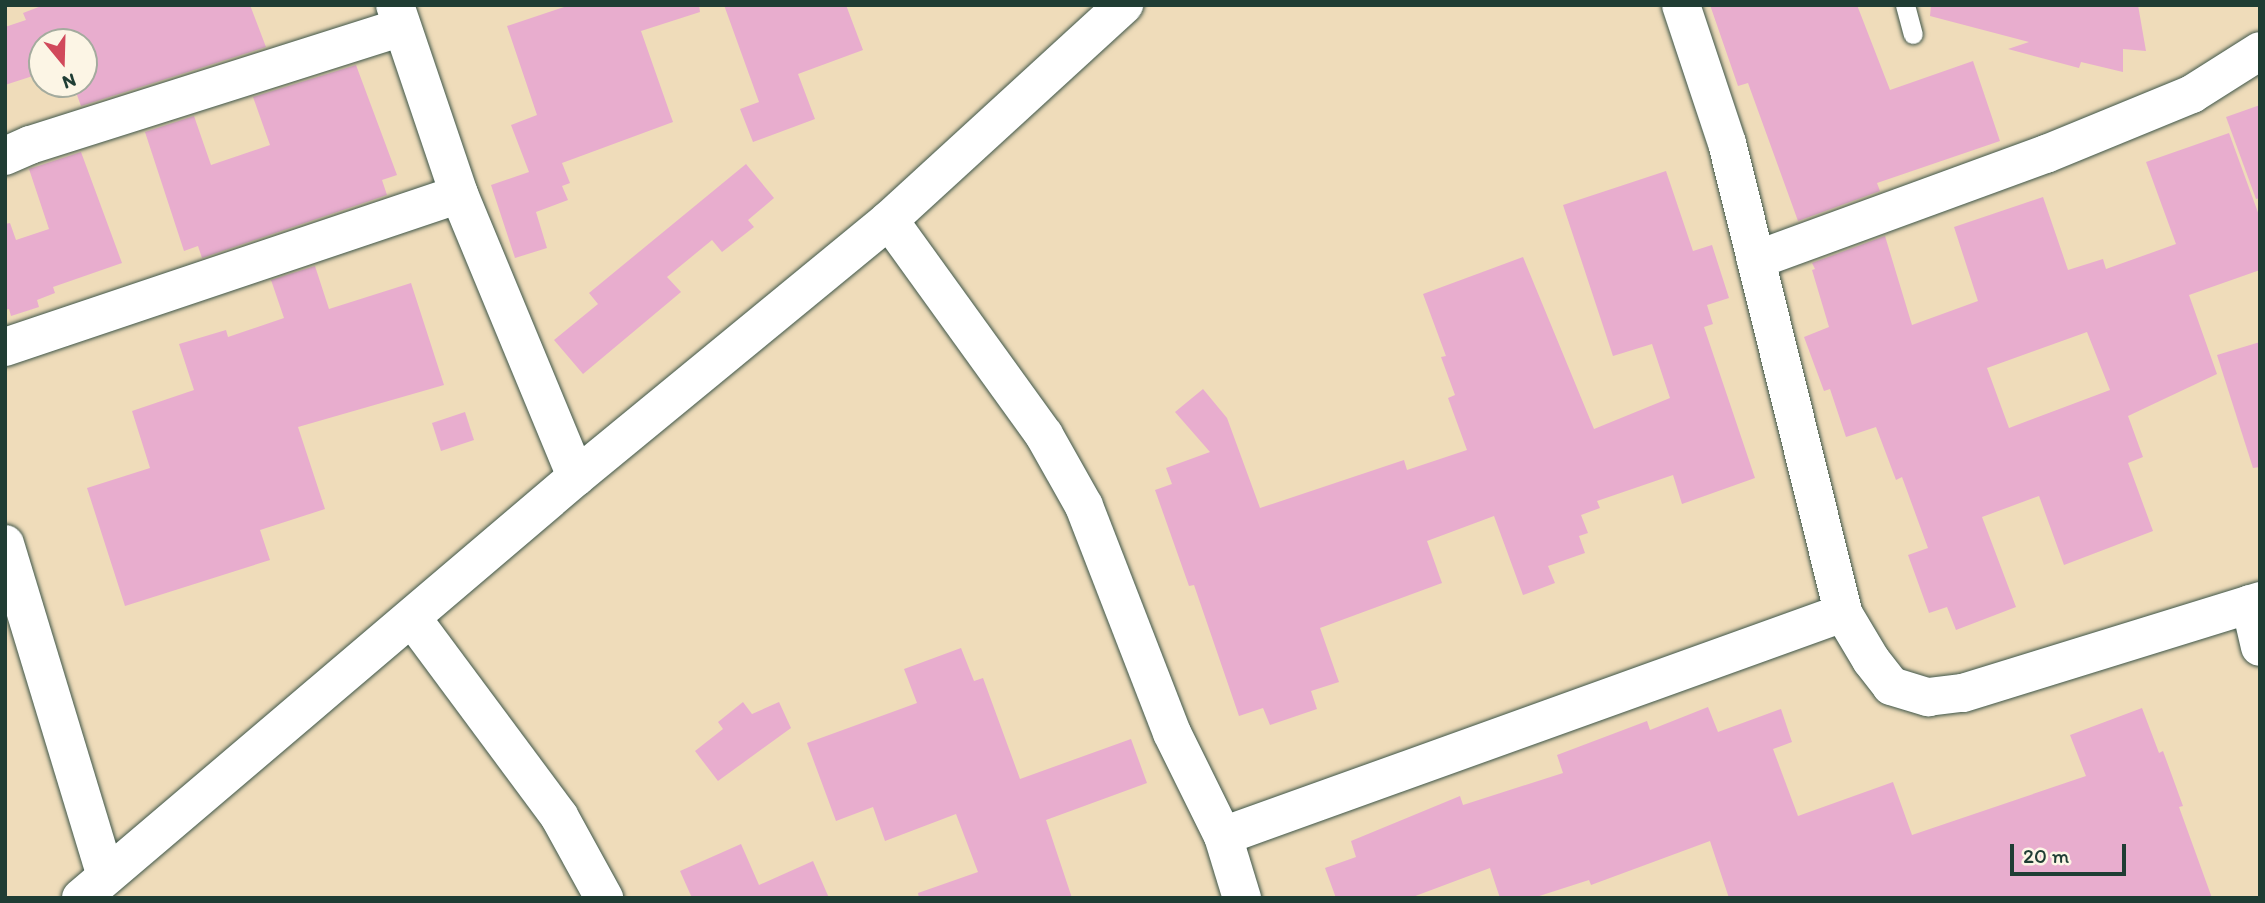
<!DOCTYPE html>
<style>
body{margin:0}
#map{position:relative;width:2265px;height:903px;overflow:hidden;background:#efdcba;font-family:Itim,sans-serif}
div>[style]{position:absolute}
.building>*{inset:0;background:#e8adce}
.roads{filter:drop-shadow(0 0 2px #3e5548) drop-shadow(0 0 2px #3e5548)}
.service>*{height:19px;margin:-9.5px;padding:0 9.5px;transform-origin:9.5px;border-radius:9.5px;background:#fff}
.minor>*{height:38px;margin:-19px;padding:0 19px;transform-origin:19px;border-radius:19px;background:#fff}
.tertiary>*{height:38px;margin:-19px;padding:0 19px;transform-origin:19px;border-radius:19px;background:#fff}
span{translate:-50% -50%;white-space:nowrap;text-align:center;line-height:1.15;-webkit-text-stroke:6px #fcf5e5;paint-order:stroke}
.frame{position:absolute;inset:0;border:7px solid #1f3d34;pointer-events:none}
.north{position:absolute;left:28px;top:28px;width:70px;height:70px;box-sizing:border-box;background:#fcf5e5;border:2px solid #a4ab9e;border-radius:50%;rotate:161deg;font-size:19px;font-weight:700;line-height:28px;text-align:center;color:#1f3d34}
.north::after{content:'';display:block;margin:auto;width:24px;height:32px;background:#d1495b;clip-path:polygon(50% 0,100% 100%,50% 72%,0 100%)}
.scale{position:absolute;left:2010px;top:844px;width:116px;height:32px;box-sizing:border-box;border:4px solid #1f3d34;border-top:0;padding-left:9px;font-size:21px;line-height:24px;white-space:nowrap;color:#1f3d34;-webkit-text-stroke:5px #fcf5e5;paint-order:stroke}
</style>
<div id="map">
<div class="building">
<div style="clip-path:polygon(44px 5px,250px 5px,266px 47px,81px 106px,73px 84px,84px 84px,84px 42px,42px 42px,42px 73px,5px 85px,5px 27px,26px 20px,23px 13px)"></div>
<div style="clip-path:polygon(570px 5px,699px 5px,700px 12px,641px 31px,673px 122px,562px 163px,570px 183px,562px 186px,568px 200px,536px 212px,547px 248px,515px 258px,491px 185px,529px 172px,511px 125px,537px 115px,507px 26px)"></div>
<div style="clip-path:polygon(724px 5px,846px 5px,863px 50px,798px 74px,815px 119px,753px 142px,740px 109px,759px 102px)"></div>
<div style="clip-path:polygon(1710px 5px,1857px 5px,1890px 90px,1973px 61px,2000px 141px,1877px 183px,1880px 191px,1798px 221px,1748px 83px,1738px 86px)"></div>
<div style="clip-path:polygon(1931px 5px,2138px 5px,2146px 51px,2123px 49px,2123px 72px,2081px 62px,2079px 68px,2008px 49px,2029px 42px,1930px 16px)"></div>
<div style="clip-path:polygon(356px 65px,397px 175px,382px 180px,387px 195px,202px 258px,198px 246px,184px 251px,145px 132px,194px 116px,211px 165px,270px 145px,253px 97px)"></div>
<div style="clip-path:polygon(2260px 105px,2260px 198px,2256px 199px,2226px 117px)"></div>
<div style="clip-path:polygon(evenodd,2229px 133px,2260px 218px,2260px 270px,2189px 295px,2217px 374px,2128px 416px,2143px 457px,2128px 463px,2153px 531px,2064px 565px,2039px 496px,1982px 517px,2016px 607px,1956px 630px,1947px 607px,1929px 613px,1908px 555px,1928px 548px,1902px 477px,1896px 480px,1876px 427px,1846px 437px,1830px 389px,1824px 391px,1804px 337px,1829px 327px,1812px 270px,1815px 269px,1812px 263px,1885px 236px,1912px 325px,1978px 301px,1954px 227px,2043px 197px,2068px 270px,2103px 259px,2106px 269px,2176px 244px,2146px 162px,2229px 133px,2087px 332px,2110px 390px,2009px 428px,1987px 368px,2087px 332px)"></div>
<div style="clip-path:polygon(81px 152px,122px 263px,53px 287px,55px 293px,37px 300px,39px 307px,11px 316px,9px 309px,5px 310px,5px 224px,10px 223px,16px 240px,49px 229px,29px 169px)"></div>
<div style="clip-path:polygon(746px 164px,774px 198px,748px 220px,754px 227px,722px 252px,712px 240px,667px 277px,681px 292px,583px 374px,554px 340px,598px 304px,589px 293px)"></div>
<div style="clip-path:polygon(1666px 171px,1693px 251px,1712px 245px,1729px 298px,1707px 305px,1713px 324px,1704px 327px,1755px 478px,1682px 504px,1673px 475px,1597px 501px,1600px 508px,1581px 515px,1588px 533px,1579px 536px,1585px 553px,1548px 566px,1555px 583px,1523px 595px,1494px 516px,1427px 541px,1442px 583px,1320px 628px,1339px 682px,1311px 691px,1317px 709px,1270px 725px,1263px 708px,1239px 716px,1194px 585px,1189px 586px,1155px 490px,1172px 484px,1166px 468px,1210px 452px,1175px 412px,1203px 389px,1227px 418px,1260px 508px,1404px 460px,1407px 470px,1467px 450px,1448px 398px,1455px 395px,1441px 357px,1446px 356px,1423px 294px,1523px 257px,1594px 429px,1670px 398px,1652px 344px,1613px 356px,1563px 205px)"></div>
<div style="clip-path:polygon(315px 266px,329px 309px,411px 283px,444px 385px,298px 427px,325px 509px,260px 530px,270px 560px,125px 606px,87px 488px,150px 468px,132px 411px,194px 390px,179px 344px,226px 330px,228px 337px,284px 318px,271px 280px)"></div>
<div style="clip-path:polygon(2260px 342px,2260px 467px,2253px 468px,2217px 355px)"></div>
<div style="clip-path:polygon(465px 412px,474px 440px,441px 451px,432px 423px)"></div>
<div style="clip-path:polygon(961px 648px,974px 681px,983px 678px,1020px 779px,1131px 739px,1147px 783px,1046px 820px,1072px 898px,919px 898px,918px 893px,978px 872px,956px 814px,885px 841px,873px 807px,836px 821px,807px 743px,917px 703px,904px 669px)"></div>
<div style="clip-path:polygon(743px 702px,752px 714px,779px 702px,791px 728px,718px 781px,695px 751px,723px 729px,718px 722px)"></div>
<div style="clip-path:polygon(1708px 707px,1718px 732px,1781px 709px,1792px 742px,1773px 749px,1798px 816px,1893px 782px,1912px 835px,2086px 776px,2070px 735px,2142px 708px,2159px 753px,2163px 751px,2183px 806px,2179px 807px,2212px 898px,1729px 898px,1710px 841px,1591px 885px,1589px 880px,1533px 898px,1500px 898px,1490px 868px,1410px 898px,1336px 898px,1325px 868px,1356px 857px,1351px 841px,1460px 796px,1463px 805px,1563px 773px,1557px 755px,1647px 721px,1650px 730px)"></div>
<div style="clip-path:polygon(741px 844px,759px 885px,813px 861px,829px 898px,692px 898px,680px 871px)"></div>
</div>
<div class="roads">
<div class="service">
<div style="left:1905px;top:5px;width:30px;rotate:75deg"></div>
</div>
<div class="minor">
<div style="left:395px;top:5px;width:200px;rotate:71.3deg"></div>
<div style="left:459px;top:194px;width:306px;rotate:67.5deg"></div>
<div style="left:1681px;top:5px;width:145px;rotate:71.6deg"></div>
<div style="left:1727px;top:143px;width:484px;rotate:76.1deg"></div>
<div style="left:1843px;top:613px;width:55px;rotate:59.2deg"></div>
<div style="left:1871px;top:660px;width:33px;rotate:52deg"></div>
<div style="left:1891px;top:686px;width:39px;rotate:17deg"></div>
<div style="left:1928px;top:697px;width:35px;rotate:-7deg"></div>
<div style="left:1963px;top:693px;width:311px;rotate:-17.2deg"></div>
<div style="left:5px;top:156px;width:27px;rotate:-24deg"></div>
<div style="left:30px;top:145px;width:390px;rotate:-17.6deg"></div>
<div style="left:889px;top:220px;width:265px;rotate:54.2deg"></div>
<div style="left:1044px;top:435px;width:81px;rotate:60.6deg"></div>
<div style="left:1084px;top:506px;width:243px;rotate:68.8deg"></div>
<div style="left:1172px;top:733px;width:115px;rotate:63.7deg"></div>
<div style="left:1223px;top:836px;width:659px;rotate:-19.78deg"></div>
<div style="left:1756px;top:260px;width:309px;rotate:-20.1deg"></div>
<div style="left:2046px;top:154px;width:158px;rotate:-22.3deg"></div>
<div style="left:2192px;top:94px;width:80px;rotate:-32.3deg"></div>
<div style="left:5px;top:347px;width:479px;rotate:-18.6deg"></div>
<div style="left:5px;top:544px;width:347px;rotate:73.1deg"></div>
<div style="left:2250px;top:604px;width:44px;rotate:76.9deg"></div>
<div style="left:412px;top:618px;width:247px;rotate:53.4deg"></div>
<div style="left:559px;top:816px;width:94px;rotate:61.2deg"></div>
<div style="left:1223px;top:836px;width:65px;rotate:73deg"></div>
</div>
<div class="tertiary">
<div style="left:81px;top:898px;width:650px;rotate:-40.38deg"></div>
<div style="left:576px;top:477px;width:405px;rotate:-39.4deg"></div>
<div style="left:889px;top:220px;width:319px;rotate:-42.5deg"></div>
</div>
</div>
<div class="frame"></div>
<div class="north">N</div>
<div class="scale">20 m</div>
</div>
